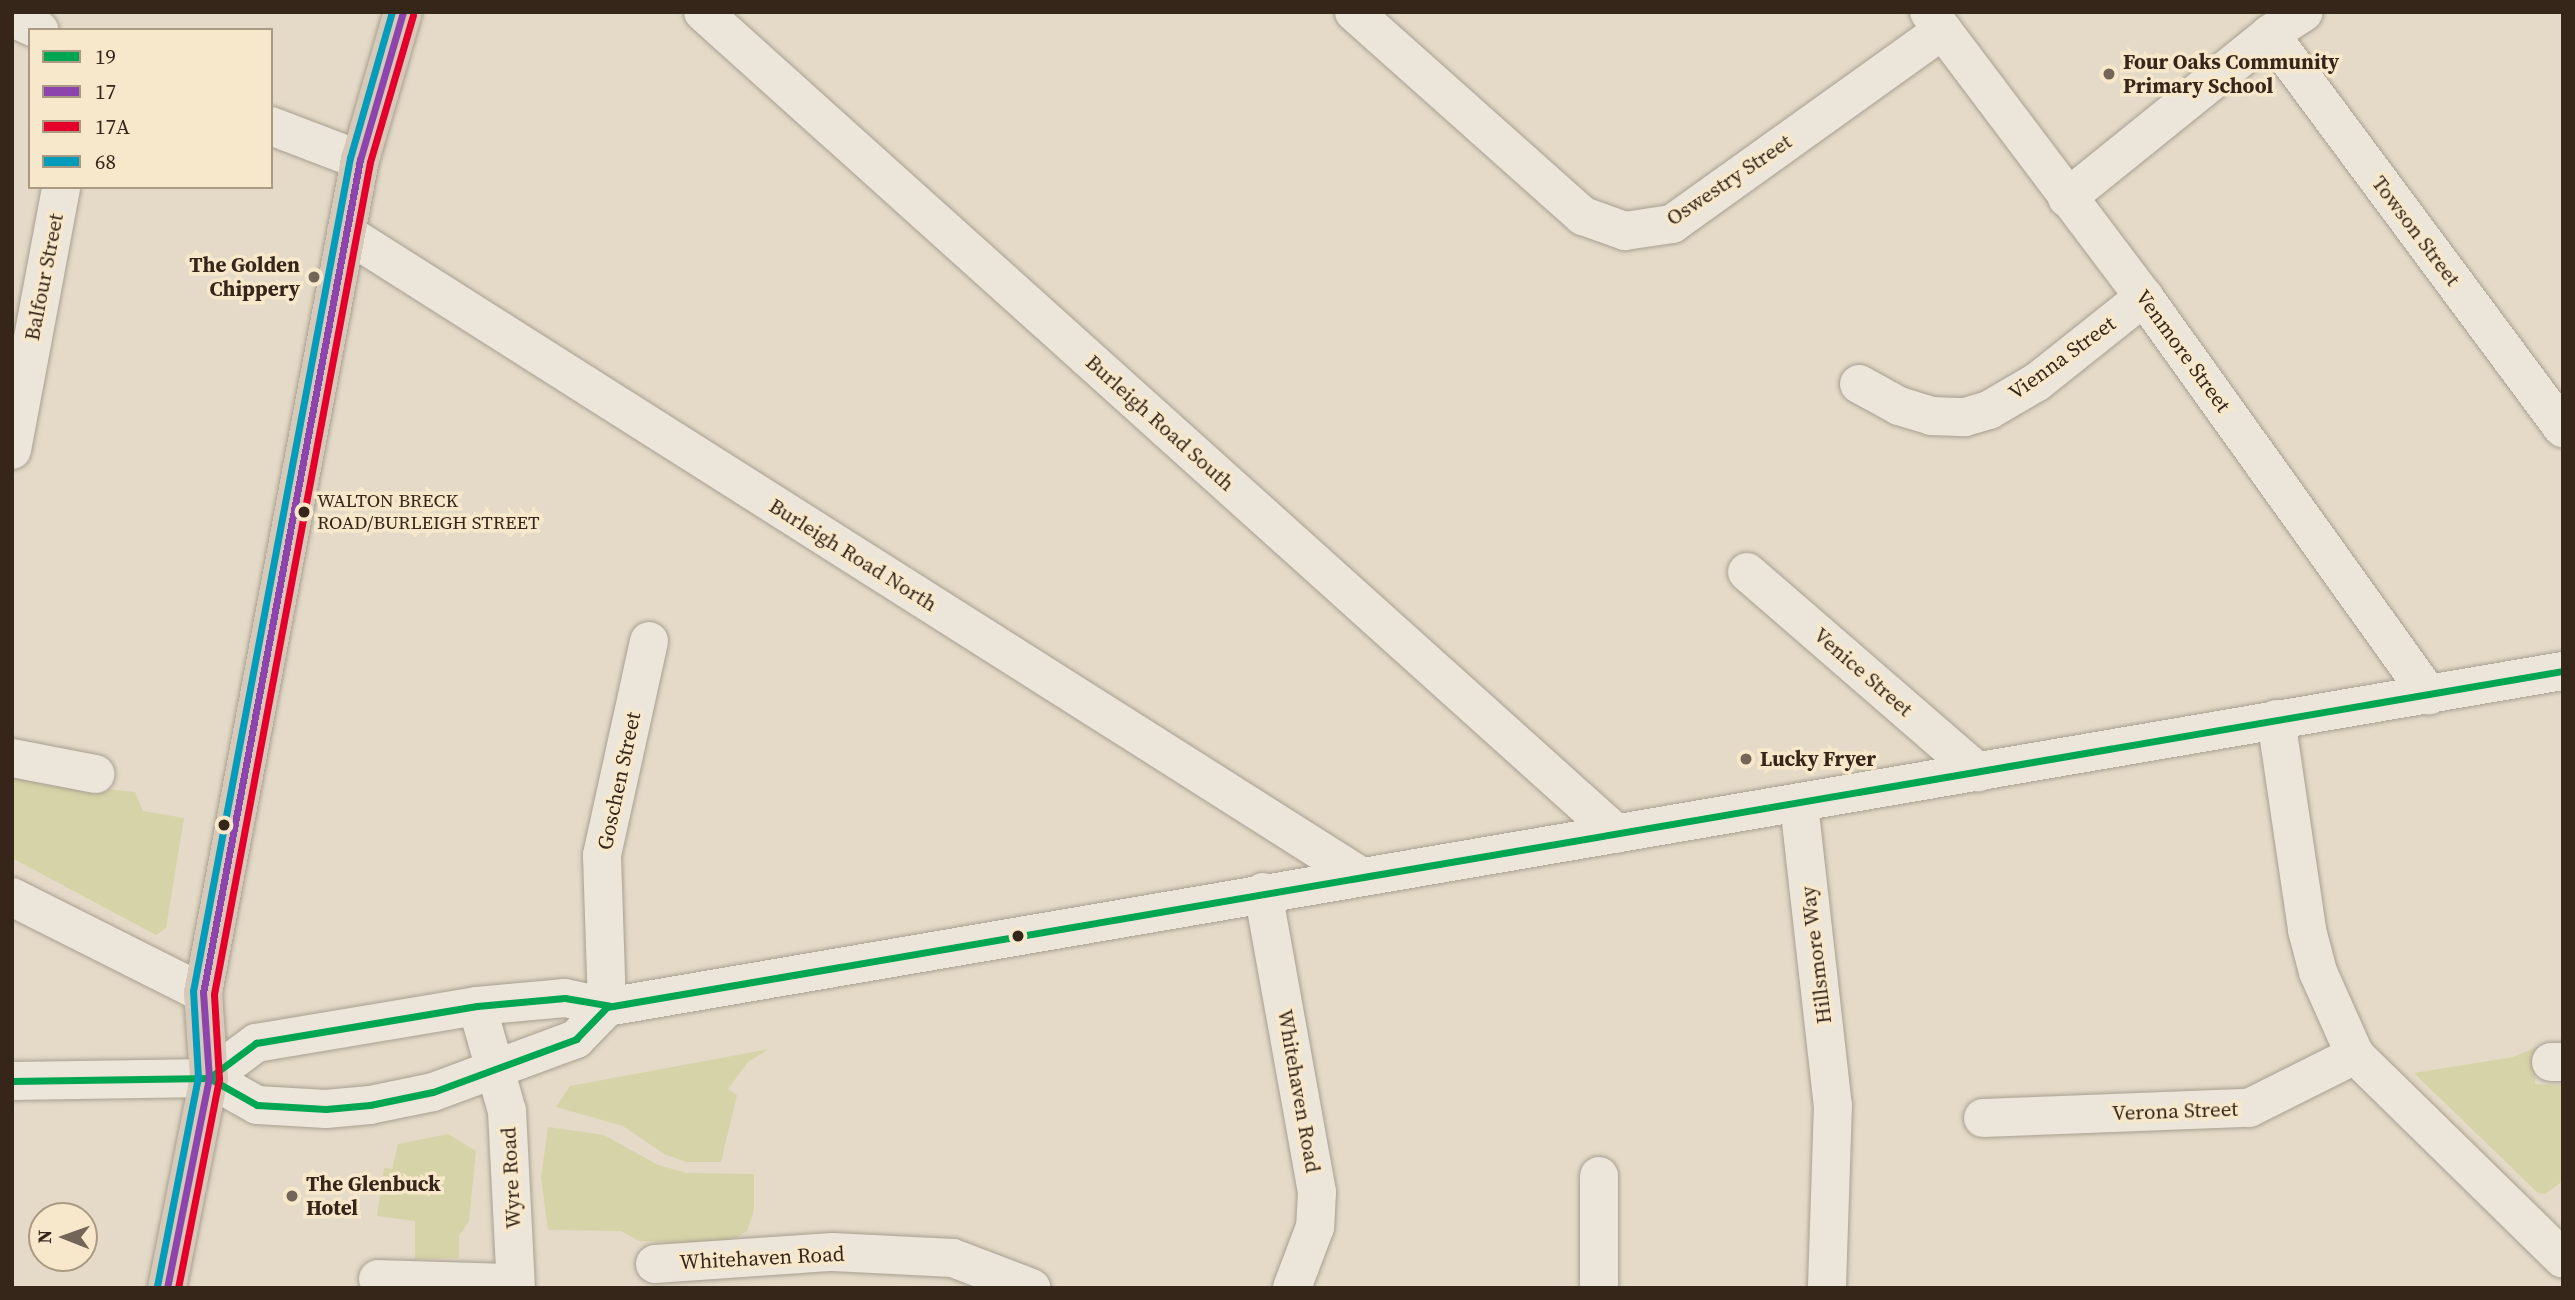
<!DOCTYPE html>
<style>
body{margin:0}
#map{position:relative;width:2575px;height:1300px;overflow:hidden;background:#e4dac7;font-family:"Source Serif 4",serif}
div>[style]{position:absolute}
.green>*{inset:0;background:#d6d3a8}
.roads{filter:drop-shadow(0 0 2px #a89f91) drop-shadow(0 0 2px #a89f91)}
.minor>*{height:38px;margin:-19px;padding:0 19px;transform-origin:19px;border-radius:19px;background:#ebe5da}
.highway>*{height:38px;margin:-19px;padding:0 19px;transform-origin:19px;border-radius:19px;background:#d7c9b8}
.bus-1>*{height:7px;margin:-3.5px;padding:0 3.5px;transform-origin:3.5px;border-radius:3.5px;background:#00a651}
.bus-2>*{height:7px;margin:-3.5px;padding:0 3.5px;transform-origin:3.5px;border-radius:3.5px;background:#8e44ad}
.bus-3>*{height:7px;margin:-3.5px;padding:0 3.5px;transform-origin:3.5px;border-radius:3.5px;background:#e4002b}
.bus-4>*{height:7px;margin:-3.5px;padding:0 3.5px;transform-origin:3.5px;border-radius:3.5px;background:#059cbc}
.dots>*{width:19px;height:19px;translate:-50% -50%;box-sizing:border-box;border:4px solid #f7e8cb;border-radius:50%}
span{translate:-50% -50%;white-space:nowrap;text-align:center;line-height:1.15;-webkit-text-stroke:7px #f7e8cb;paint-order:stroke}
.bus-label{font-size:19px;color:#36261a}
.left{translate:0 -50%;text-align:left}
.poi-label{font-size:21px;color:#36261a;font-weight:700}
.right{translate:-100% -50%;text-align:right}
.street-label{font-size:21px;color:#36261a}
.frame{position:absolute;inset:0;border:14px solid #36261a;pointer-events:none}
.legend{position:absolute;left:28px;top:28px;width:245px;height:161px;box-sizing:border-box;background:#f7e8cb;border:2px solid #aa9a84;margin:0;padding:9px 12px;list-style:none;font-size:21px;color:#36261a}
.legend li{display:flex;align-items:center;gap:14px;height:35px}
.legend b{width:35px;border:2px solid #aa9a84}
.north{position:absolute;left:28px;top:1202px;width:70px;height:70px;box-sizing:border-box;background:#f7e8cb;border:2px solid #aa9a84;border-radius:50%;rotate:271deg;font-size:19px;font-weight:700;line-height:28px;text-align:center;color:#36261a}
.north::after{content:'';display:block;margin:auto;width:24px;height:32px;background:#736557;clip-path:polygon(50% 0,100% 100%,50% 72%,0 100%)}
</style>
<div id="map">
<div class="green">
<div style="clip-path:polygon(12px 764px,93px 788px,135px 792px,143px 811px,184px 818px,166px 928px,156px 935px,12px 858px)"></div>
<div style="clip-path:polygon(2537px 1047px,2535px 1084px,2563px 1085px,2563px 1181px,2545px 1194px,2538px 1193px,2414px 1073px,2513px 1057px)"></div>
<div style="clip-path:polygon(769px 1049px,748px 1062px,728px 1089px,737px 1095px,721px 1162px,686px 1162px,664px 1154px,623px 1126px,556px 1107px,570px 1086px)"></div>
<div style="clip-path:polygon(548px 1127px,604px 1135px,658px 1165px,687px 1173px,754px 1174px,754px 1210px,747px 1231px,726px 1244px,639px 1241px,621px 1231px,548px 1230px,541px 1178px)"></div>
<div style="clip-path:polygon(448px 1134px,476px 1151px,469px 1221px,459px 1236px,459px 1258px,415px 1259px,415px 1221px,377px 1216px,384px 1168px,392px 1169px,398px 1144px)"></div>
</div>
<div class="roads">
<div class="minor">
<div style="left:703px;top:12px;width:1229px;rotate:41.97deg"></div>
<div style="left:1354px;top:12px;width:307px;rotate:41.7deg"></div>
<div style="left:1583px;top:216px;width:45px;rotate:19.7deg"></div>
<div style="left:1625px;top:231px;width:48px;rotate:-8.5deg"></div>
<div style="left:1672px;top:224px;width:333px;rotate:-35.6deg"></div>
<div style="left:1929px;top:12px;width:357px;rotate:53deg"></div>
<div style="left:2144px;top:297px;width:490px;rotate:54.4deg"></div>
<div style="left:12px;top:18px;width:30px;rotate:24deg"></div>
<div style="left:2270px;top:34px;width:491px;rotate:53.4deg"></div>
<div style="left:271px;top:126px;width:95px;rotate:20.9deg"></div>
<div style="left:2067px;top:198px;width:261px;rotate:-38.9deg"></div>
<div style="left:2270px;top:34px;width:40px;rotate:-32.9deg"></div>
<div style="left:346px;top:233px;width:1203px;rotate:32.37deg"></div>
<div style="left:1859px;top:384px;width:46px;rotate:28.8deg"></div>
<div style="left:1899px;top:406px;width:34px;rotate:17deg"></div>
<div style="left:1931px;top:416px;width:34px;rotate:2deg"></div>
<div style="left:1965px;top:417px;width:25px;rotate:-16deg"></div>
<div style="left:1989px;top:410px;width:56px;rotate:-30.3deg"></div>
<div style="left:2037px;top:382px;width:137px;rotate:-38.5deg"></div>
<div style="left:12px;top:450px;width:268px;rotate:-79.4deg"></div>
<div style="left:1747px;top:572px;width:306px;rotate:40.9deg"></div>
<div style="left:2276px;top:719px;width:213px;rotate:81.6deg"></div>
<div style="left:2307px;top:930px;width:43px;rotate:75.3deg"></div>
<div style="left:2318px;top:972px;width:91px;rotate:66deg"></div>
<div style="left:2355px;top:1055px;width:291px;rotate:44.4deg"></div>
<div style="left:12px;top:758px;width:85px;rotate:10.9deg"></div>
<div style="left:1799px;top:804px;width:303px;rotate:83.6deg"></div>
<div style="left:1833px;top:1105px;width:183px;rotate:91.9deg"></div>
<div style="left:1263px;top:892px;width:305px;rotate:79.8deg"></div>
<div style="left:1317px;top:1192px;width:35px;rotate:93deg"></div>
<div style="left:1315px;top:1227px;width:65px;rotate:110.7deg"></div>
<div style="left:12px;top:897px;width:214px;rotate:26.7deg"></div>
<div style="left:477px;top:1006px;width:109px;rotate:74.1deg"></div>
<div style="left:507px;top:1111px;width:177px;rotate:87.1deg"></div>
<div style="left:607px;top:1007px;width:152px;rotate:-91.9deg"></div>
<div style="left:602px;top:855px;width:219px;rotate:-77.6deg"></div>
<div style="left:2551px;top:1062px;width:12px"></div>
<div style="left:209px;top:1078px;width:59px;rotate:-36.7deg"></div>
<div style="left:256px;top:1043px;width:224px;rotate:-9.5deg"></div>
<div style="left:477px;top:1006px;width:88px;rotate:-5.2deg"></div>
<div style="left:565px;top:998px;width:43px;rotate:12.1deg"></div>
<div style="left:607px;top:1007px;width:1985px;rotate:-9.75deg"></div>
<div style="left:12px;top:1081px;width:197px;rotate:-0.9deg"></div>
<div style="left:209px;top:1078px;width:55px;rotate:29.4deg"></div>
<div style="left:257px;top:1105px;width:69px;rotate:3.3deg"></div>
<div style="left:326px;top:1109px;width:44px;rotate:-5.2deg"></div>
<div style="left:370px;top:1105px;width:64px;rotate:-11.7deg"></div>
<div style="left:433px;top:1092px;width:153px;rotate:-20.3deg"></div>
<div style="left:576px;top:1039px;width:45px;rotate:-45.9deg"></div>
<div style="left:1983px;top:1118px;width:266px;rotate:-2.2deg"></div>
<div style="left:2249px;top:1108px;width:119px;rotate:-26.6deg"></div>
<div style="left:1599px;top:1176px;width:112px;rotate:90deg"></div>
<div style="left:655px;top:1264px;width:178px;rotate:-3.9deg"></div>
<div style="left:833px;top:1252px;width:120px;rotate:2.9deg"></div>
<div style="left:953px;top:1258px;width:84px;rotate:21deg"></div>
<div style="left:378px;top:1279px;width:137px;rotate:1.7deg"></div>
</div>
<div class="highway">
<div style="left:167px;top:1288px;width:214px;rotate:-78.7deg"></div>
<div style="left:209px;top:1078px;width:85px;rotate:-94deg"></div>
<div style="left:203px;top:993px;width:848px;rotate:-79.33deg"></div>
<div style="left:360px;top:160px;width:154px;rotate:-73.8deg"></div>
</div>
</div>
<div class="bus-1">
<div style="left:209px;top:1078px;width:59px;rotate:-36.7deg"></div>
<div style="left:256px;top:1043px;width:224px;rotate:-9.5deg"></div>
<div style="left:477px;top:1006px;width:88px;rotate:-5.2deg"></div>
<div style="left:565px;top:998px;width:48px;rotate:9.7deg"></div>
<div style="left:12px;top:1081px;width:197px;rotate:-0.9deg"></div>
<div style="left:209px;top:1078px;width:55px;rotate:29.4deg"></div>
<div style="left:257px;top:1105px;width:69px;rotate:3.3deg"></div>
<div style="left:326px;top:1109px;width:44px;rotate:-5.2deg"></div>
<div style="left:370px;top:1105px;width:64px;rotate:-11.7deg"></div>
<div style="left:433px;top:1092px;width:153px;rotate:-20.3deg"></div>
<div style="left:576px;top:1039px;width:45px;rotate:-45.9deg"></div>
<div style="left:607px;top:1007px;width:1985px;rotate:-9.75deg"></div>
</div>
<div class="bus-2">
<div style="left:167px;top:1288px;width:214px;rotate:-78.7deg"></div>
<div style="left:209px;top:1078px;width:85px;rotate:-94deg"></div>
<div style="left:203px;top:993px;width:848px;rotate:-79.33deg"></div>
<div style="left:360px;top:160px;width:154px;rotate:-73.8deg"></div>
</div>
<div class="bus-3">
<div style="left:178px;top:1288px;width:213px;rotate:-78.9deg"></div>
<div style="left:219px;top:1079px;width:85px;rotate:-93.4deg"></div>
<div style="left:214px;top:994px;width:846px;rotate:-79.38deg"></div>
<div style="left:370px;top:162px;width:153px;rotate:-73.7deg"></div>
</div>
<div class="bus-4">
<div style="left:157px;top:1286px;width:213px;rotate:-78.9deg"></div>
<div style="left:198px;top:1077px;width:86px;rotate:-93.3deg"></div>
<div style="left:193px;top:991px;width:848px;rotate:-79.33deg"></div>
<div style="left:350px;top:158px;width:152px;rotate:-74deg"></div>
</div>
<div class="dots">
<div style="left:2109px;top:74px;background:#736557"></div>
<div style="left:314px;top:277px;background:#736557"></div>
<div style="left:304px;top:512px;background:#36261a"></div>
<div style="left:1746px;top:759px;background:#736557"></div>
<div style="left:224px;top:825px;background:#36261a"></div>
<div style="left:1018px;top:936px;background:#36261a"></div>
<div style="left:292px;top:1196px;background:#736557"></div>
</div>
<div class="bus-label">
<span class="left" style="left:317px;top:512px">WALTON BRECK<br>ROAD/BURLEIGH STREET</span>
</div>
<div class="poi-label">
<span class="left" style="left:2123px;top:74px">Four Oaks Community<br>Primary School</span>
<span class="right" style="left:300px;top:277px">The Golden<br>Chippery</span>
<span class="left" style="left:1760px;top:759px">Lucky Fryer</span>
<span class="left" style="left:306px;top:1196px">The Glenbuck<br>Hotel</span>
</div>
<div class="street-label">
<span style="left:1729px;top:180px;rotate:-34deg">Oswestry Street</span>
<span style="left:2416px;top:231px;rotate:53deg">Towson Street</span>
<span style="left:44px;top:277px;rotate:-79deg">Balfour Street</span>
<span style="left:2183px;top:351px;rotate:54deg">Venmore Street</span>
<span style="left:2062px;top:358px;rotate:-36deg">Vienna Street</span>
<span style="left:1160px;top:423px;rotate:42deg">Burleigh Road South</span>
<span style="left:853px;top:555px;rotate:32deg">Burleigh Road North</span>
<span style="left:1863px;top:672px;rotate:41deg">Venice Street</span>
<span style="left:619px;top:781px;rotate:-78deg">Goschen Street</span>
<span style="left:1816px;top:955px;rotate:-97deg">Hillsmore Way</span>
<span style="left:1299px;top:1091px;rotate:80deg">Whitehaven Road</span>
<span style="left:2175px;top:1111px;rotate:-2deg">Verona Street</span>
<span style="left:511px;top:1178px;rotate:-93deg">Wyre Road</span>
<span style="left:762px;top:1258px;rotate:-3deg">Whitehaven Road</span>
</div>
<div class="frame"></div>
<ul class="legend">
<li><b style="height:9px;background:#00a651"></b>19</li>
<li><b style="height:9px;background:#8e44ad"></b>17</li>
<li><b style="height:9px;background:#e4002b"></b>17A</li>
<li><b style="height:9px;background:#059cbc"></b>68</li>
</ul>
<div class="north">N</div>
</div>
